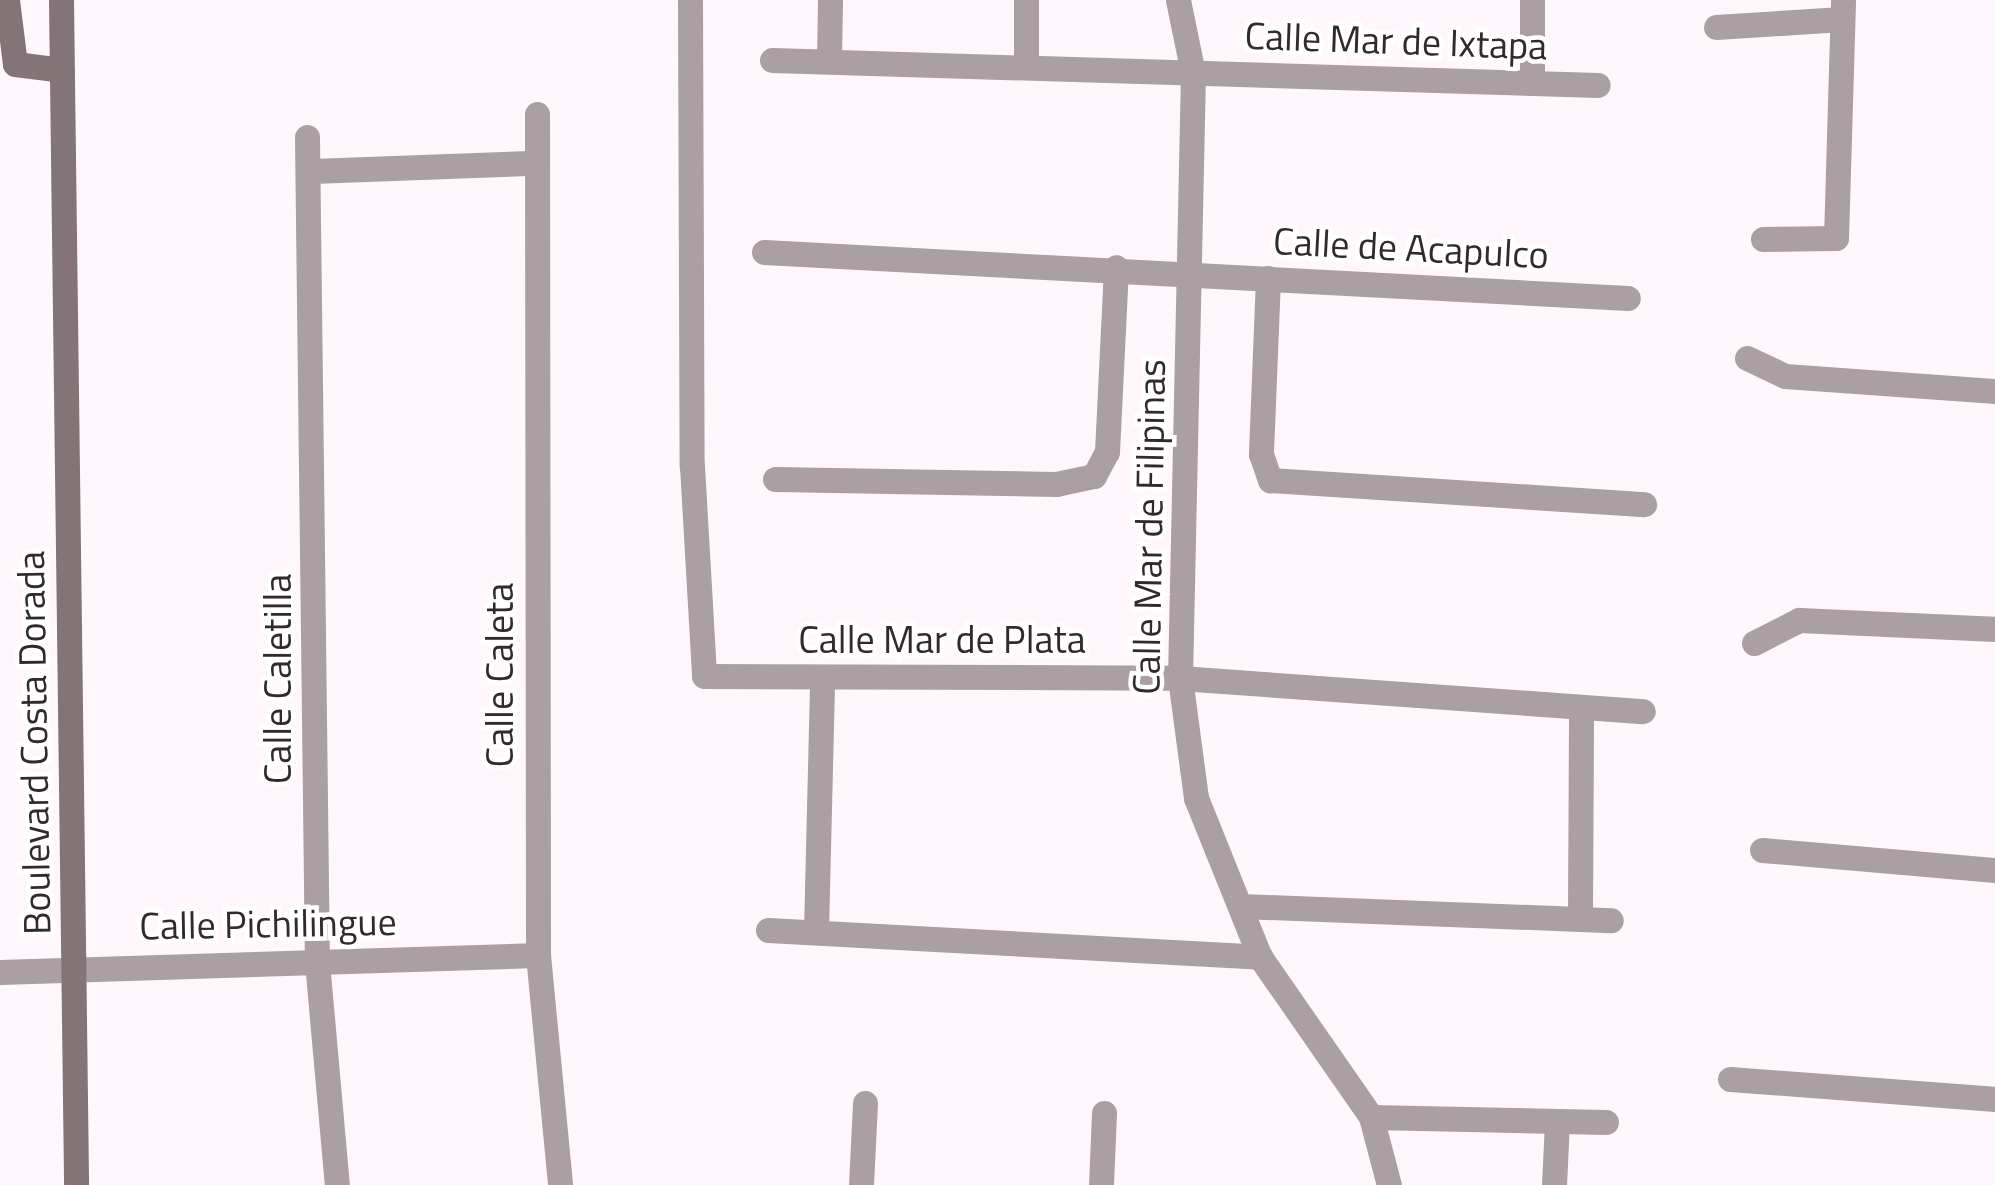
<!DOCTYPE html>
<style>
body{margin:0}
#map{position:relative;width:1995px;height:1185px;overflow:hidden;background:#fff7fc;font-family:"Titillium Web",sans-serif}
div>[style]{position:absolute}
.minor>*{height:25px;margin:-12.5px;padding:0 12.5px;transform-origin:12.5px;border-radius:12.5px;background:#aa9fa2}
.secondary>*{height:25px;margin:-12.5px;padding:0 12.5px;transform-origin:12.5px;border-radius:12.5px;background:#837478}
span{translate:-50% -50%;white-space:nowrap;text-align:center;line-height:1.15;-webkit-text-stroke:9px #fff;paint-order:stroke}
.street-label{font-size:38px;color:#31292e}
</style>
<div id="map">
<div class="minor">
<div style="left:690px;top:0;width:466px;rotate:89.8deg"></div>
<div style="left:692px;top:466px;width:210px;rotate:86.7deg"></div>
<div style="left:704px;top:676px;width:476px;rotate:0.2deg"></div>
<div style="left:1180px;top:678px;width:464px;rotate:4.1deg"></div>
<div style="left:1026px;top:0;width:63px;rotate:90deg"></div>
<div style="left:1178px;top:0;width:75px;rotate:78.4deg"></div>
<div style="left:1193px;top:73px;width:605px;rotate:91.23deg"></div>
<div style="left:1180px;top:678px;width:121px;rotate:82.4deg"></div>
<div style="left:1196px;top:798px;width:171px;rotate:68.1deg"></div>
<div style="left:1260px;top:957px;width:195px;rotate:55.2deg"></div>
<div style="left:1371px;top:1117px;width:70px;rotate:75.2deg"></div>
<div style="left:1716px;top:27px;width:126px;rotate:-3.6deg"></div>
<div style="left:829px;top:59px;width:59px;rotate:-89deg"></div>
<div style="left:772px;top:60px;width:826px;rotate:1.73deg"></div>
<div style="left:1532px;top:83px;width:83px;rotate:-90deg"></div>
<div style="left:537px;top:114px;width:841px;rotate:89.93deg"></div>
<div style="left:538px;top:955px;width:231px;rotate:84.5deg"></div>
<div style="left:307px;top:137px;width:825px;rotate:89.31deg"></div>
<div style="left:317px;top:962px;width:224px;rotate:84.9deg"></div>
<div style="left:312px;top:171px;width:223px;rotate:-2.1deg"></div>
<div style="left:1763px;top:239px;width:73px;rotate:-0.8deg"></div>
<div style="left:1836px;top:238px;width:238px;rotate:-88.3deg"></div>
<div style="left:764px;top:252px;width:865px;rotate:3.05deg"></div>
<div style="left:1268px;top:278px;width:176px;rotate:92.3deg"></div>
<div style="left:1261px;top:454px;width:28px;rotate:71deg"></div>
<div style="left:1270px;top:480px;width:375px;rotate:3.7deg"></div>
<div style="left:1747px;top:358px;width:42px;rotate:25.3deg"></div>
<div style="left:1785px;top:376px;width:211px;rotate:4.1deg"></div>
<div style="left:775px;top:479px;width:281px;rotate:1deg"></div>
<div style="left:1056px;top:484px;width:39px;rotate:-12deg"></div>
<div style="left:1094px;top:476px;width:27px;rotate:-62deg"></div>
<div style="left:1107px;top:452px;width:185px;rotate:-87.2deg"></div>
<div style="left:1754px;top:643px;width:51px;rotate:-27.1deg"></div>
<div style="left:1799px;top:620px;width:196px;rotate:2.6deg"></div>
<div style="left:1762px;top:850px;width:234px;rotate:4.9deg"></div>
<div style="left:1241px;top:906px;width:370px;rotate:2.2deg"></div>
<div style="left:1580px;top:914px;width:207px;rotate:-89.7deg"></div>
<div style="left:768px;top:930px;width:493px;rotate:3.1deg"></div>
<div style="left:816px;top:931px;width:253px;rotate:-88.6deg"></div>
<div style="left:0;top:972px;width:538px;rotate:-1.81deg"></div>
<div style="left:1730px;top:1079px;width:266px;rotate:4.3deg"></div>
<div style="left:1371px;top:1117px;width:235px;rotate:1.2deg"></div>
<div style="left:861px;top:1185px;width:82px;rotate:-87.2deg"></div>
<div style="left:1101px;top:1185px;width:72px;rotate:-87.6deg"></div>
<div style="left:1554px;top:1185px;width:64px;rotate:-87.3deg"></div>
</div>
<div class="secondary">
<div style="left:7px;top:0;width:64px;rotate:82.9deg"></div>
<div style="left:15px;top:64px;width:47px;rotate:7.3deg"></div>
<div style="left:61px;top:0;width:1185px;rotate:89.27deg"></div>
</div>
<div class="street-label">
<span style="left:1396px;top:41px;rotate:2deg">Calle Mar de Ixtapa</span>
<span style="left:1411px;top:248px;rotate:3deg">Calle de Acapulco</span>
<span style="left:1149px;top:527px;rotate:-89deg">Calle Mar de Filipinas</span>
<span style="left:942px;top:640px">Calle Mar de Plata</span>
<span style="left:500px;top:675px;rotate:-90deg">Calle Caleta</span>
<span style="left:278px;top:679px;rotate:-90deg">Calle Caletilla</span>
<span style="left:34px;top:743px;rotate:-91deg">Boulevard Costa Dorada</span>
<span style="left:268px;top:924px;rotate:-1deg">Calle Pichilingue</span>
</div>
</div>
